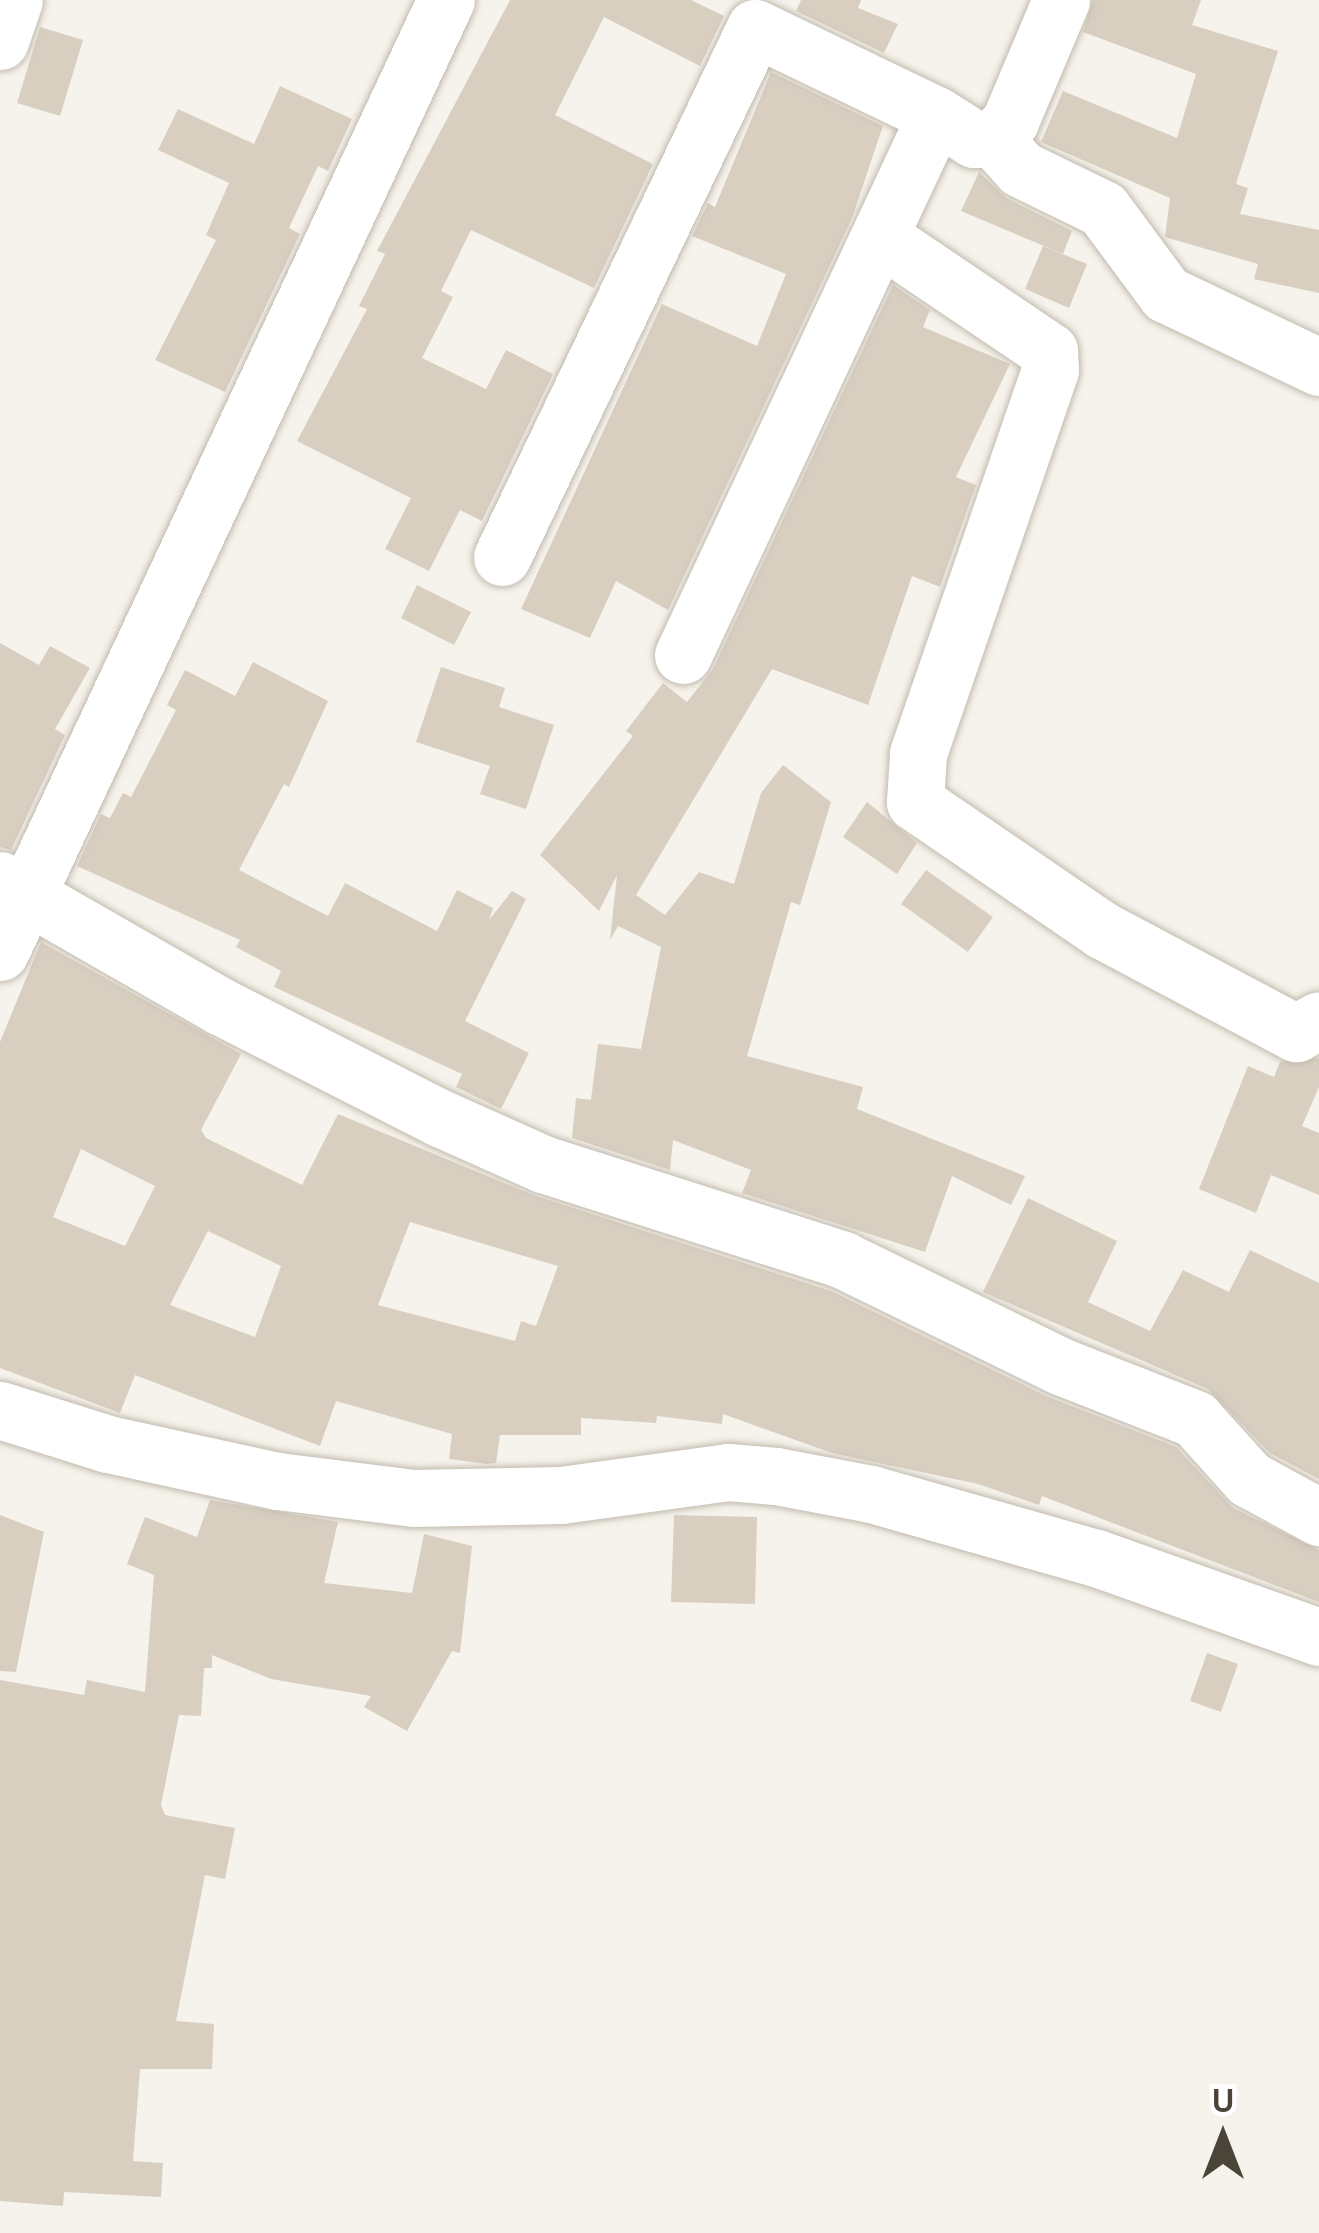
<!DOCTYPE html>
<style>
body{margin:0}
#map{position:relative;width:1319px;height:2233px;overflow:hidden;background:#f6f3ec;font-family:"Space Grotesk",sans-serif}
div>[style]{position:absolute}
.building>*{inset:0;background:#d8cfc1}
.roads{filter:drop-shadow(0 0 3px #c2bbae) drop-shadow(0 0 3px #c2bbae)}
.minor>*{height:57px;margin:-28.5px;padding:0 28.5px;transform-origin:28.5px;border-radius:28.5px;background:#fff}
span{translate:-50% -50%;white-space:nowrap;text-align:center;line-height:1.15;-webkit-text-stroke:10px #fff;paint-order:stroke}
.north{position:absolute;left:1163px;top:2077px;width:120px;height:120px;-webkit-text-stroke:9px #fff;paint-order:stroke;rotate:0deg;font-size:33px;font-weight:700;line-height:48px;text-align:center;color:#4b4439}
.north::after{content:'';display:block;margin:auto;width:42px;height:54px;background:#4b4439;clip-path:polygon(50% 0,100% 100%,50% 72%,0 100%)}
</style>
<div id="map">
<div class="building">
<div style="clip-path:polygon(510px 0,691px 0,724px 16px,700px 66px,604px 17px,555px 115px,653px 164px,594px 288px,471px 230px,441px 291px,453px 297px,422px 358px,486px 389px,506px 350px,553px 374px,482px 521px,460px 510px,429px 571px,385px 549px,411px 498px,297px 441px,367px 309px,359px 306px,385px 254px,377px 251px)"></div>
<div style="clip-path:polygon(801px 0,861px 0,858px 8px,898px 24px,884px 53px,796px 11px)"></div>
<div style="clip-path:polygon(1093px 0,1201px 0,1192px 25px,1278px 51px,1236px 184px,1248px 188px,1240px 214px,1319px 230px,1319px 293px,1254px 279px,1258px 264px,1165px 237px,1170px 198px,1041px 142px,1063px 91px,1177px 138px,1196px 74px,1083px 32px)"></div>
<div style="clip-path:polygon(40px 27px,83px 40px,60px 116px,17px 103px)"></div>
<div style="clip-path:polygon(771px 72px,883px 126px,852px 218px,668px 610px,616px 581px,590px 638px,521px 609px,662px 304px,757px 346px,786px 274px,692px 236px,708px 203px,715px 207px)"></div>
<div style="clip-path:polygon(280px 86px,352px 119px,328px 171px,318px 166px,289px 228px,300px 234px,225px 392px,155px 360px,216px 240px,206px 235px,229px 183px,158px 150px,178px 109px,254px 144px)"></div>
<div style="clip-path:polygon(979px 172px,1006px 198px,1072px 231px,1063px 254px,961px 211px)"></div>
<div style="clip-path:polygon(1043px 246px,1087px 264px,1069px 308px,1025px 289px)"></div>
<div style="clip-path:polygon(893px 285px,930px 310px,923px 327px,1010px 364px,956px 477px,976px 485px,940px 587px,912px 576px,868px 705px,772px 669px,636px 895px,665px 915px,699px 872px,734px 884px,761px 793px,783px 765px,831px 802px,800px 905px,791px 902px,747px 1056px,863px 1087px,857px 1109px,1025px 1176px,1011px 1205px,952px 1176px,925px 1252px,742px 1193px,751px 1170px,673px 1140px,670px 1170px,572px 1138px,576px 1098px,591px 1100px,598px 1044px,641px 1049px,661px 947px,618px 926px,610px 940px,617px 875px,599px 911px,540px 855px,633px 736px,626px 731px,663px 683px,687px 702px,713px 669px)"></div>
<div style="clip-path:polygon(417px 585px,471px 612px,454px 645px,401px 618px)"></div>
<div style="clip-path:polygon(0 643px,39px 665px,50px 646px,90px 668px,55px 729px,65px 735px,11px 850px,0 847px)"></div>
<div style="clip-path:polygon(253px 662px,328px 701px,289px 787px,284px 784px,239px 870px,328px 916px,345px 883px,437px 931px,457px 890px,493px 908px,489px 920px,512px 891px,526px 899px,465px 1021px,529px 1053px,501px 1109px,456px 1087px,462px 1074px,274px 987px,281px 971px,236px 947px,240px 940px,77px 866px,101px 814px,110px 818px,123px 793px,131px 797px,176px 710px,167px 705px,185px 670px,235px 696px)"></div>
<div style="clip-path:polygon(441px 667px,505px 688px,499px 707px,554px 725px,526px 809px,480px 794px,490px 766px,416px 742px)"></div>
<div style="clip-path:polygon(867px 802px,917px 843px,897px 874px,843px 837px)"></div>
<div style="clip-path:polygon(926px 870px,993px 917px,968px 952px,901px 904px)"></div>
<div style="clip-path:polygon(evenodd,41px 942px,241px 1054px,201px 1130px,206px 1138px,302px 1185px,338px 1114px,533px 1195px,831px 1291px,1046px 1396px,1176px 1447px,1233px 1508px,1319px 1550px,1319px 1602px,1042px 1496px,1039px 1505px,978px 1484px,832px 1453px,723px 1414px,722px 1424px,657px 1416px,656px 1423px,581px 1418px,581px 1435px,500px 1435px,496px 1463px,486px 1464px,449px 1459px,452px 1434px,336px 1401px,320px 1446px,135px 1375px,120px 1413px,0 1368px,0 1042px,41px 942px,81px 1149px,155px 1186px,125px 1246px,53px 1217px,81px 1149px,41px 942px,410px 1222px,558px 1266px,536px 1326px,521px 1321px,515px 1341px,378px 1305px,410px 1222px,41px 942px,208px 1231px,281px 1266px,255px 1337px,170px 1305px,208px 1231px)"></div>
<div style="clip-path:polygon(1319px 1058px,1319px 1087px,1302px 1126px,1319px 1133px,1319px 1195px,1271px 1175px,1256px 1213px,1199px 1189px,1248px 1066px,1274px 1077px,1280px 1062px)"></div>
<div style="clip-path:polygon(1028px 1198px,1117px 1241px,1088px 1302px,1150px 1331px,1183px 1270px,1229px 1292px,1250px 1250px,1319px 1283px,1319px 1479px,1270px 1453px,1208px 1389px,983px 1292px)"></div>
<div style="clip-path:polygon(210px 1500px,338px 1522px,324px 1583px,412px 1593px,424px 1534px,472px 1546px,460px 1653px,452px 1651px,407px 1731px,364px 1707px,371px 1696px,271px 1679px,212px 1655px,212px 1668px,204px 1668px,201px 1716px,179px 1715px,161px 1805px,165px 1815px,235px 1828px,225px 1879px,205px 1875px,176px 2021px,214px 2024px,212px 2069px,140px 2069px,133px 2161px,163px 2163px,161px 2197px,64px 2192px,63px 2206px,0 2201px,0 1680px,84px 1695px,87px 1680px,145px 1692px,154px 1575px,127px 1564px,145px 1517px,197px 1537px)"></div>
<div style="clip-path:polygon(0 1515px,44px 1532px,16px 1672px,0 1671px)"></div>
<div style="clip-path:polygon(674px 1515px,757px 1517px,755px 1604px,671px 1602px)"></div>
<div style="clip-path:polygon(1207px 1653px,1238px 1664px,1221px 1712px,1190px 1701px)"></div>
</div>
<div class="roads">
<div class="minor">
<div style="left:0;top:41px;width:43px;rotate:-71.1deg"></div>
<div style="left:994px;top:139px;width:40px;rotate:48deg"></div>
<div style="left:1021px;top:169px;width:91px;rotate:26deg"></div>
<div style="left:1103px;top:209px;width:106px;rotate:53.5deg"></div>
<div style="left:1166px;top:294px;width:170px;rotate:25.5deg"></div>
<div style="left:880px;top:237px;width:204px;rotate:34deg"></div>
<div style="left:1049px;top:351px;width:19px;rotate:87deg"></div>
<div style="left:1050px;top:370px;width:406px;rotate:109deg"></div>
<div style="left:918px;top:754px;width:48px;rotate:93.6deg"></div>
<div style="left:915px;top:802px;width:227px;rotate:34.4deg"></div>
<div style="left:1102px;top:930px;width:220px;rotate:28deg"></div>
<div style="left:1296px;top:1033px;width:26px;rotate:-29deg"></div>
<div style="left:502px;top:557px;width:586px;rotate:-64.44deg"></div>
<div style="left:755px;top:28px;width:201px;rotate:25.7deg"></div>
<div style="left:683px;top:655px;width:596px;rotate:-64.9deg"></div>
<div style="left:936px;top:115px;width:45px;rotate:32.3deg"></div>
<div style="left:974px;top:139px;width:20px"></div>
<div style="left:994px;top:139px;width:24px;rotate:-48deg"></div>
<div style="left:1010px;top:121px;width:131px;rotate:-67.1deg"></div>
<div style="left:0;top:880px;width:254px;rotate:29.8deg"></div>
<div style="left:220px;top:1006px;width:247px;rotate:27deg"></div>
<div style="left:440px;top:1118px;width:113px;rotate:24.1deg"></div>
<div style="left:543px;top:1164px;width:315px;rotate:17.7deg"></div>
<div style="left:843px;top:1260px;width:242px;rotate:26deg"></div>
<div style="left:1060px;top:1366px;width:145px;rotate:21.4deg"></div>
<div style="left:1195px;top:1419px;width:81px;rotate:48deg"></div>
<div style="left:1249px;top:1479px;width:80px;rotate:28.5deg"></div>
<div style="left:0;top:952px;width:1051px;rotate:-64.9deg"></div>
<div style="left:0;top:1410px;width:113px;rotate:17.5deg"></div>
<div style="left:108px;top:1444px;width:174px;rotate:12.3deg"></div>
<div style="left:278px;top:1481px;width:137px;rotate:7.1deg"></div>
<div style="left:414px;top:1498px;width:147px;rotate:-1.2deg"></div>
<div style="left:561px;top:1495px;width:169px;rotate:-7.8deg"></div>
<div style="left:728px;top:1472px;width:48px;rotate:4.8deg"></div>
<div style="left:776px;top:1476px;width:97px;rotate:10.7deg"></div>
<div style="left:871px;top:1494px;width:234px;rotate:15.9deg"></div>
<div style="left:1096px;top:1558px;width:237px;rotate:19.5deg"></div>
</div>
</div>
<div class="north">U</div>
</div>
